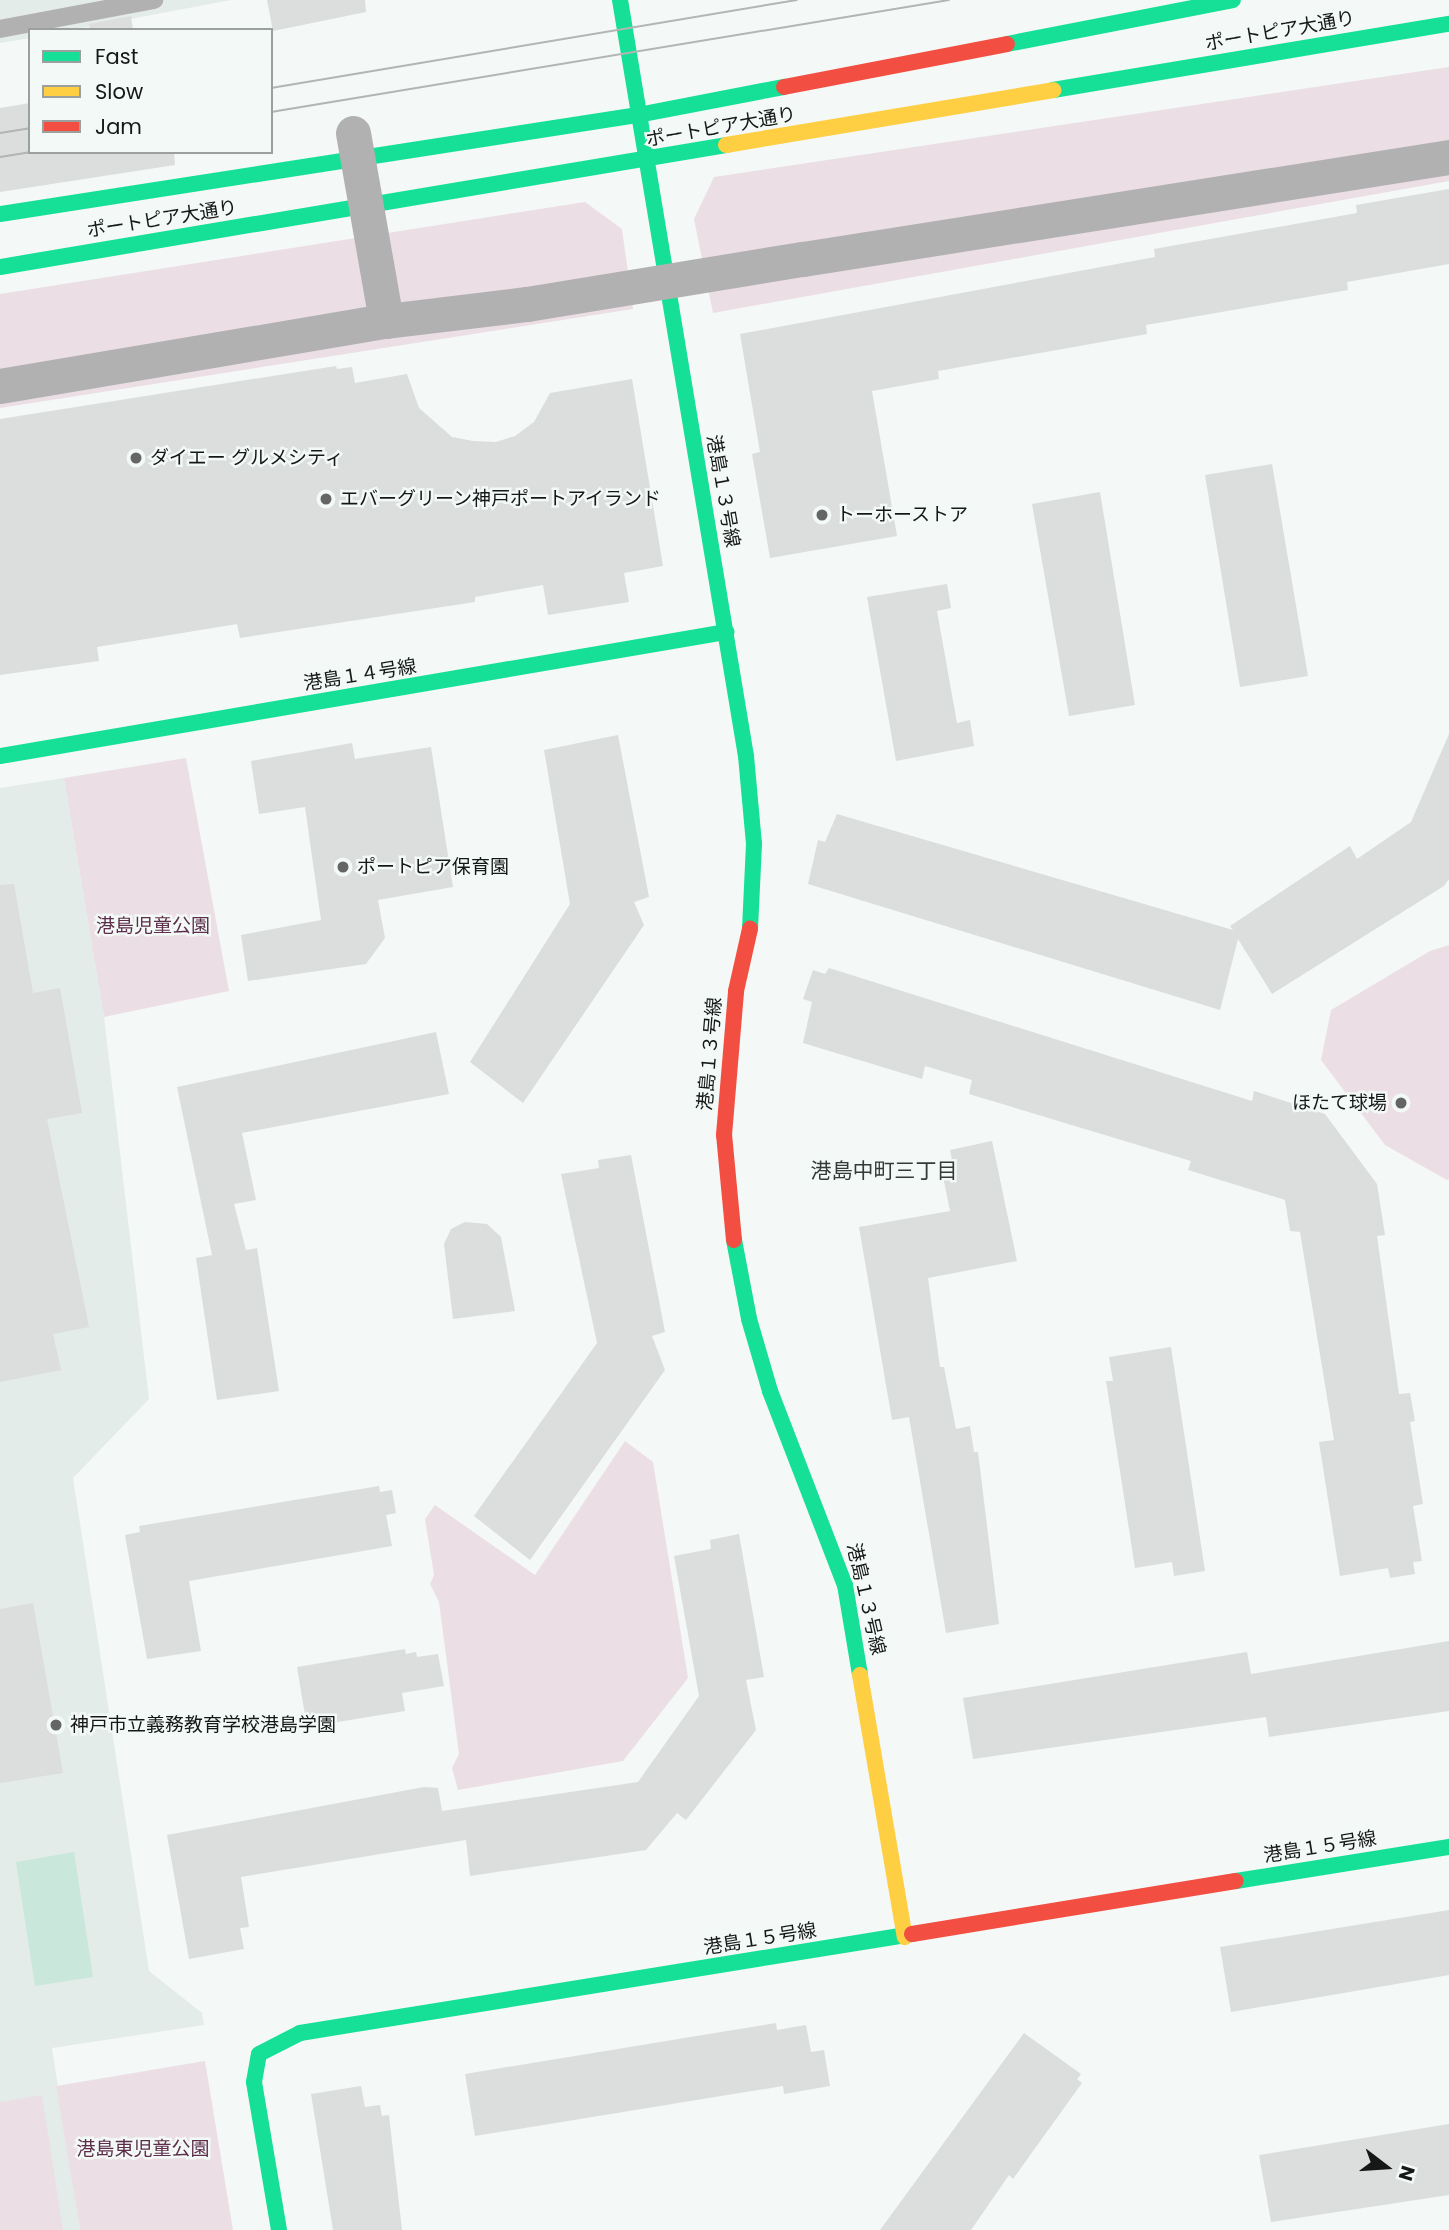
<!DOCTYPE html>
<meta charset="utf-8">
<style>
body{margin:0}
#map{position:relative;width:1449px;height:2230px;overflow:hidden;background:#f4f8f6;font-family:Poppins,"Noto Sans JP",sans-serif}
div>[style]{position:absolute}
.built>*{inset:0;background:#e3ece8}
.green>*{inset:0;background:#ecdee5}
.water>*{inset:0;background:#c9e8db}
.building>*{inset:0;background:#dbdedc}
.lane>*{height:18px;margin:-9px;padding:0 9px;transform-origin:9px;border-radius:9px;background:#b2b1b2}
.street>*{height:35px;margin:-17.5px;padding:0 17.5px;transform-origin:17.5px;border-radius:17.5px;background:#b2b1b2}
.fast>*{height:16px;margin:-8px;padding:0 8px;transform-origin:8px;border-radius:8px;background:#16e098}
.slow>*{height:16px;margin:-8px;padding:0 8px;transform-origin:8px;border-radius:8px;background:#ffcf43}
.jam>*{height:16px;margin:-8px;padding:0 8px;transform-origin:8px;border-radius:8px;background:#f24e42}
.tram>*{height:2px;margin:-1px;padding:0 1px;transform-origin:1px;border-radius:1px;background:#b3b4b4}
.street-bridge>*{height:35px;margin:-17.5px;padding:0 17.5px;transform-origin:17.5px;border-radius:17.5px;background:#b2b1b2}
.dots>*{width:19px;height:19px;translate:-50% -50%;box-sizing:border-box;border:4px solid #f3f9f6;border-radius:50%}
span{translate:-50% -50%;white-space:nowrap;text-align:center;line-height:1.15;-webkit-text-stroke:5px #f3f9f6;paint-order:stroke}
.street-label{font-size:19px;color:#161817}
.poi-label{font-size:19px;color:#161817}
.left{translate:0 -50%;text-align:left}
.right{translate:-100% -50%;text-align:right}
.park-label{font-size:19px;color:#5d2e4a}
.neighbourhood-label{font-size:21px;color:#353a38}
.legend{position:absolute;left:28px;top:28px;width:245px;height:126px;box-sizing:border-box;background:#f3f9f6;border:2px solid #9b9f9d;margin:0;padding:9px 12px;list-style:none;font-size:21px;color:#161817}
.legend li{display:flex;align-items:center;gap:14px;height:35px}
.legend b{width:35px;border:2px solid #9b9f9d}
.north{position:absolute;left:1351px;top:2132px;width:70px;height:70px;-webkit-text-stroke:5px #f3f9f6;paint-order:stroke;rotate:107deg;font-size:19px;font-weight:700;line-height:28px;text-align:center;color:#161817}
.north::after{content:'';display:block;margin:auto;width:24px;height:32px;background:#161817;clip-path:polygon(50% 0,100% 100%,50% 72%,0 100%)}
</style>
<div id="map">
<div class="built">
<div style="clip-path:polygon(0 0,231px 0,72px 30px,30px 30px,30px 38px,0 43px)"></div>
<div style="clip-path:polygon(64px 778px,104px 1017px,149px 1399px,73px 1478px,149px 1971px,202px 2013px,204px 2025px,52px 2048px,80px 2230px,0 2230px,0 788px)"></div>
</div>
<div class="green">
<div style="clip-path:polygon(1449px 67px,1449px 181px,713px 313px,694px 219px,714px 177px)"></div>
<div style="clip-path:polygon(585px 202px,622px 229px,633px 309px,0 408px,0 294px)"></div>
<div style="clip-path:polygon(186px 758px,229px 991px,104px 1017px,64px 778px)"></div>
<div style="clip-path:polygon(1449px 945px,1449px 1179px,1447px 1180px,1385px 1145px,1321px 1060px,1331px 1010px,1430px 951px)"></div>
<div style="clip-path:polygon(625px 1441px,653px 1462px,688px 1678px,623px 1761px,458px 1790px,452px 1768px,459px 1754px,439px 1602px,430px 1584px,434px 1575px,425px 1519px,435px 1505px,535px 1575px)"></div>
<div style="clip-path:polygon(205px 2061px,233px 2230px,80px 2230px,56px 2086px)"></div>
<div style="clip-path:polygon(42px 2095px,63px 2230px,0 2230px,0 2102px)"></div>
</div>
<div class="water">
<div style="clip-path:polygon(74px 1852px,93px 1977px,35px 1986px,16px 1862px)"></div>
</div>
<div class="building">
<div style="clip-path:polygon(267px 0,365px 0,366px 12px,273px 31px)"></div>
<div style="clip-path:polygon(131px 16px,133px 30px,90px 30px,89px 24px)"></div>
<div style="clip-path:polygon(30px 103px,30px 152px,174px 152px,175px 165px,0 192px,0 108px)"></div>
<div style="clip-path:polygon(1449px 189px,1449px 264px,1347px 282px,1348px 290px,1146px 325px,1147px 334px,938px 371px,939px 379px,872px 391px,897px 536px,770px 558px,752px 454px,760px 452px,740px 334px,1155px 257px,1154px 249px,1357px 213px,1356px 205px)"></div>
<div style="clip-path:polygon(336px 366px,337px 369px,352px 367px,355px 383px,407px 374px,419px 408px,452px 437px,473px 441px,496px 442px,515px 436px,534px 422px,550px 393px,632px 379px,663px 566px,624px 573px,629px 602px,548px 615px,543px 585px,475px 597px,475px 602px,240px 638px,237px 624px,97px 647px,99px 661px,0 675px,0 419px)"></div>
<div style="clip-path:polygon(1272px 464px,1308px 676px,1240px 687px,1205px 475px)"></div>
<div style="clip-path:polygon(1100px 492px,1135px 705px,1069px 716px,1032px 504px)"></div>
<div style="clip-path:polygon(947px 584px,951px 608px,937px 611px,957px 723px,970px 720px,974px 746px,896px 761px,867px 597px)"></div>
<div style="clip-path:polygon(1449px 734px,1449px 879px,1444px 886px,1272px 994px,1238px 939px,1220px 1010px,808px 884px,818px 840px,825px 842px,837px 814px,1233px 930px,1230px 926px,1350px 846px,1357px 859px,1411px 822px)"></div>
<div style="clip-path:polygon(618px 735px,649px 897px,634px 902px,644px 925px,523px 1103px,470px 1062px,570px 904px,544px 750px)"></div>
<div style="clip-path:polygon(352px 743px,355px 759px,431px 747px,453px 887px,378px 900px,385px 938px,366px 964px,248px 981px,241px 935px,321px 920px,305px 807px,259px 814px,251px 761px)"></div>
<div style="clip-path:polygon(14px 884px,33px 993px,60px 988px,82px 1113px,47px 1119px,89px 1327px,53px 1334px,61px 1370px,0 1382px,0 885px)"></div>
<div style="clip-path:polygon(829px 968px,1252px 1101px,1254px 1091px,1325px 1114px,1377px 1184px,1385px 1235px,1377px 1236px,1399px 1394px,1410px 1393px,1415px 1421px,1410px 1422px,1423px 1504px,1413px 1506px,1422px 1561px,1413px 1562px,1415px 1574px,1390px 1578px,1388px 1568px,1340px 1576px,1319px 1442px,1334px 1440px,1300px 1232px,1290px 1231px,1285px 1200px,1188px 1170px,1191px 1161px,969px 1094px,972px 1080px,925px 1066px,922px 1079px,803px 1043px,812px 1002px,803px 999px,813px 970px,825px 974px)"></div>
<div style="clip-path:polygon(436px 1032px,449px 1094px,242px 1133px,256px 1200px,234px 1204px,246px 1250px,257px 1248px,279px 1391px,217px 1400px,196px 1258px,212px 1255px,177px 1087px)"></div>
<div style="clip-path:polygon(992px 1141px,1017px 1261px,928px 1278px,940px 1367px,944px 1367px,956px 1429px,970px 1426px,974px 1452px,978px 1452px,999px 1624px,946px 1633px,909px 1417px,892px 1420px,859px 1227px,950px 1211px,940px 1162px,952px 1160px,950px 1150px)"></div>
<div style="clip-path:polygon(631px 1155px,665px 1332px,652px 1336px,665px 1370px,530px 1560px,474px 1516px,597px 1343px,561px 1174px,599px 1168px,598px 1160px)"></div>
<div style="clip-path:polygon(465px 1222px,487px 1224px,501px 1237px,515px 1311px,453px 1319px,444px 1244px,451px 1229px)"></div>
<div style="clip-path:polygon(1171px 1347px,1205px 1571px,1174px 1576px,1172px 1562px,1135px 1568px,1106px 1381px,1113px 1381px,1109px 1357px)"></div>
<div style="clip-path:polygon(379px 1486px,380px 1492px,392px 1490px,396px 1513px,386px 1515px,392px 1546px,189px 1581px,201px 1651px,147px 1659px,125px 1535px,140px 1532px,139px 1526px)"></div>
<div style="clip-path:polygon(739px 1534px,764px 1677px,746px 1680px,756px 1730px,686px 1820px,677px 1813px,646px 1850px,470px 1876px,466px 1840px,241px 1877px,249px 1927px,240px 1928px,244px 1949px,189px 1959px,167px 1835px,424px 1787px,438px 1788px,442px 1811px,638px 1782px,699px 1696px,674px 1556px,711px 1549px,710px 1540px)"></div>
<div style="clip-path:polygon(33px 1603px,63px 1773px,0 1783px,0 1609px)"></div>
<div style="clip-path:polygon(1449px 1641px,1449px 1711px,1269px 1737px,1266px 1717px,973px 1759px,963px 1698px,1247px 1652px,1251px 1674px)"></div>
<div style="clip-path:polygon(405px 1649px,406px 1654px,416px 1652px,417px 1657px,438px 1654px,444px 1686px,402px 1693px,405px 1711px,307px 1727px,297px 1667px)"></div>
<div style="clip-path:polygon(1449px 1910px,1449px 1975px,1231px 2012px,1220px 1947px)"></div>
<div style="clip-path:polygon(776px 2023px,777px 2030px,806px 2025px,811px 2052px,824px 2050px,830px 2086px,784px 2094px,783px 2086px,475px 2136px,465px 2074px)"></div>
<div style="clip-path:polygon(1024px 2033px,1081px 2074px,1077px 2079px,1082px 2083px,1013px 2179px,1009px 2175px,971px 2230px,880px 2230px)"></div>
<div style="clip-path:polygon(361px 2086px,365px 2107px,380px 2105px,382px 2116px,389px 2115px,402px 2230px,333px 2230px,311px 2094px)"></div>
<div style="clip-path:polygon(1449px 2124px,1449px 2195px,1271px 2222px,1259px 2155px)"></div>
</div>
<div class="lane">
<div style="left:0;top:29px;width:157px;rotate:-10.7deg"></div>
</div>
<div class="street">
<div style="left:803px;top:259px;width:654px;rotate:-8.97deg"></div>
<div style="left:0;top:386px;width:391px;rotate:-9.6deg"></div>
<div style="left:386px;top:321px;width:142px;rotate:-6.9deg"></div>
</div>
<div class="fast">
<div style="left:620px;top:0;width:766px;rotate:80.54deg"></div>
<div style="left:746px;top:756px;width:88px;rotate:84.8deg"></div>
<div style="left:754px;top:844px;width:85px;rotate:92.7deg"></div>
<div style="left:1007px;top:44px;width:230px;rotate:-11deg"></div>
<div style="left:1053px;top:90px;width:401px;rotate:-9.5deg"></div>
<div style="left:0;top:214px;width:646px;rotate:-8.82deg"></div>
<div style="left:638px;top:115px;width:149px;rotate:-10.9deg"></div>
<div style="left:0;top:267px;width:736px;rotate:-9.54deg"></div>
<div style="left:0;top:756px;width:737px;rotate:-9.69deg"></div>
<div style="left:734px;top:1240px;width:80px;rotate:79.2deg"></div>
<div style="left:749px;top:1319px;width:75px;rotate:73.7deg"></div>
<div style="left:770px;top:1391px;width:208px;rotate:68.9deg"></div>
<div style="left:845px;top:1585px;width:91px;rotate:80.5deg"></div>
<div style="left:1236px;top:1881px;width:216px;rotate:-9.1deg"></div>
<div style="left:279px;top:2230px;width:150px;rotate:-99.6deg"></div>
<div style="left:254px;top:2082px;width:28px;rotate:-80deg"></div>
<div style="left:259px;top:2054px;width:46px;rotate:-27.1deg"></div>
<div style="left:300px;top:2033px;width:620px;rotate:-9.19deg"></div>
</div>
<div class="slow">
<div style="left:726px;top:145px;width:332px;rotate:-9.5deg"></div>
<div style="left:860px;top:1675px;width:266px;rotate:80.3deg"></div>
</div>
<div class="jam">
<div style="left:784px;top:87px;width:227px;rotate:-10.9deg"></div>
<div style="left:734px;top:1240px;width:105px;rotate:-95.4deg"></div>
<div style="left:724px;top:1135px;width:144px;rotate:-85.2deg"></div>
<div style="left:736px;top:991px;width:64px;rotate:-77.3deg"></div>
<div style="left:912px;top:1934px;width:328px;rotate:-9.3deg"></div>
</div>
<div class="tram">
<div style="left:271px;top:88px;width:533px;rotate:-9.5deg"></div>
<div style="left:271px;top:112px;width:687px;rotate:-9.38deg"></div>
<div style="left:0;top:133px;width:30px;rotate:-9deg"></div>
<div style="left:0;top:157px;width:30px;rotate:-9deg"></div>
</div>
<div class="street-bridge">
<div style="left:353px;top:133px;width:191px;rotate:80deg"></div>
<div style="left:527px;top:304px;width:280px;rotate:-9.3deg"></div>
</div>
<div class="dots">
<div style="left:136px;top:458px;background:#646665"></div>
<div style="left:326px;top:499px;background:#646665"></div>
<div style="left:822px;top:515px;background:#646665"></div>
<div style="left:343px;top:867px;background:#646665"></div>
<div style="left:1401px;top:1103px;background:#646665"></div>
<div style="left:56px;top:1725px;background:#646665"></div>
</div>
<div class="street-label">
<span style="left:1280px;top:31px;rotate:-10deg">ポートピア大通り</span>
<span style="left:721px;top:127px;rotate:-10deg">ポートピア大通り</span>
<span style="left:162px;top:219px;rotate:-9deg">ポートピア大通り</span>
<span style="left:723px;top:491px;rotate:80deg">港島１３号線</span>
<span style="left:360px;top:675px;rotate:-9deg">港島１４号線</span>
<span style="left:710px;top:1054px;rotate:-85deg">港島１３号線</span>
<span style="left:866px;top:1599px;rotate:77deg">港島１３号線</span>
<span style="left:1320px;top:1847px;rotate:-9deg">港島１５号線</span>
<span style="left:760px;top:1939px;rotate:-9deg">港島１５号線</span>
</div>
<div class="poi-label">
<span class="left" style="left:150px;top:458px">ダイエー グルメシティ</span>
<span class="left" style="left:340px;top:499px">エバーグリーン神戸ポートアイランド</span>
<span class="left" style="left:836px;top:515px">トーホーストア</span>
<span class="left" style="left:357px;top:867px">ポートピア保育園</span>
<span class="right" style="left:1387px;top:1103px">ほたて球場</span>
<span class="left" style="left:70px;top:1725px">神戸市立義務教育学校港島学園</span>
</div>
<div class="park-label">
<span style="left:153px;top:926px">港島児童公園</span>
<span style="left:143px;top:2149px">港島東児童公園</span>
</div>
<div class="neighbourhood-label">
<span style="left:884px;top:1171px">港島中町三丁目</span>
</div>
<ul class="legend">
<li><b style="height:9px;background:#16e098"></b>Fast</li>
<li><b style="height:9px;background:#ffcf43"></b>Slow</li>
<li><b style="height:9px;background:#f24e42"></b>Jam</li>
</ul>
<div class="north">N</div>
</div>
